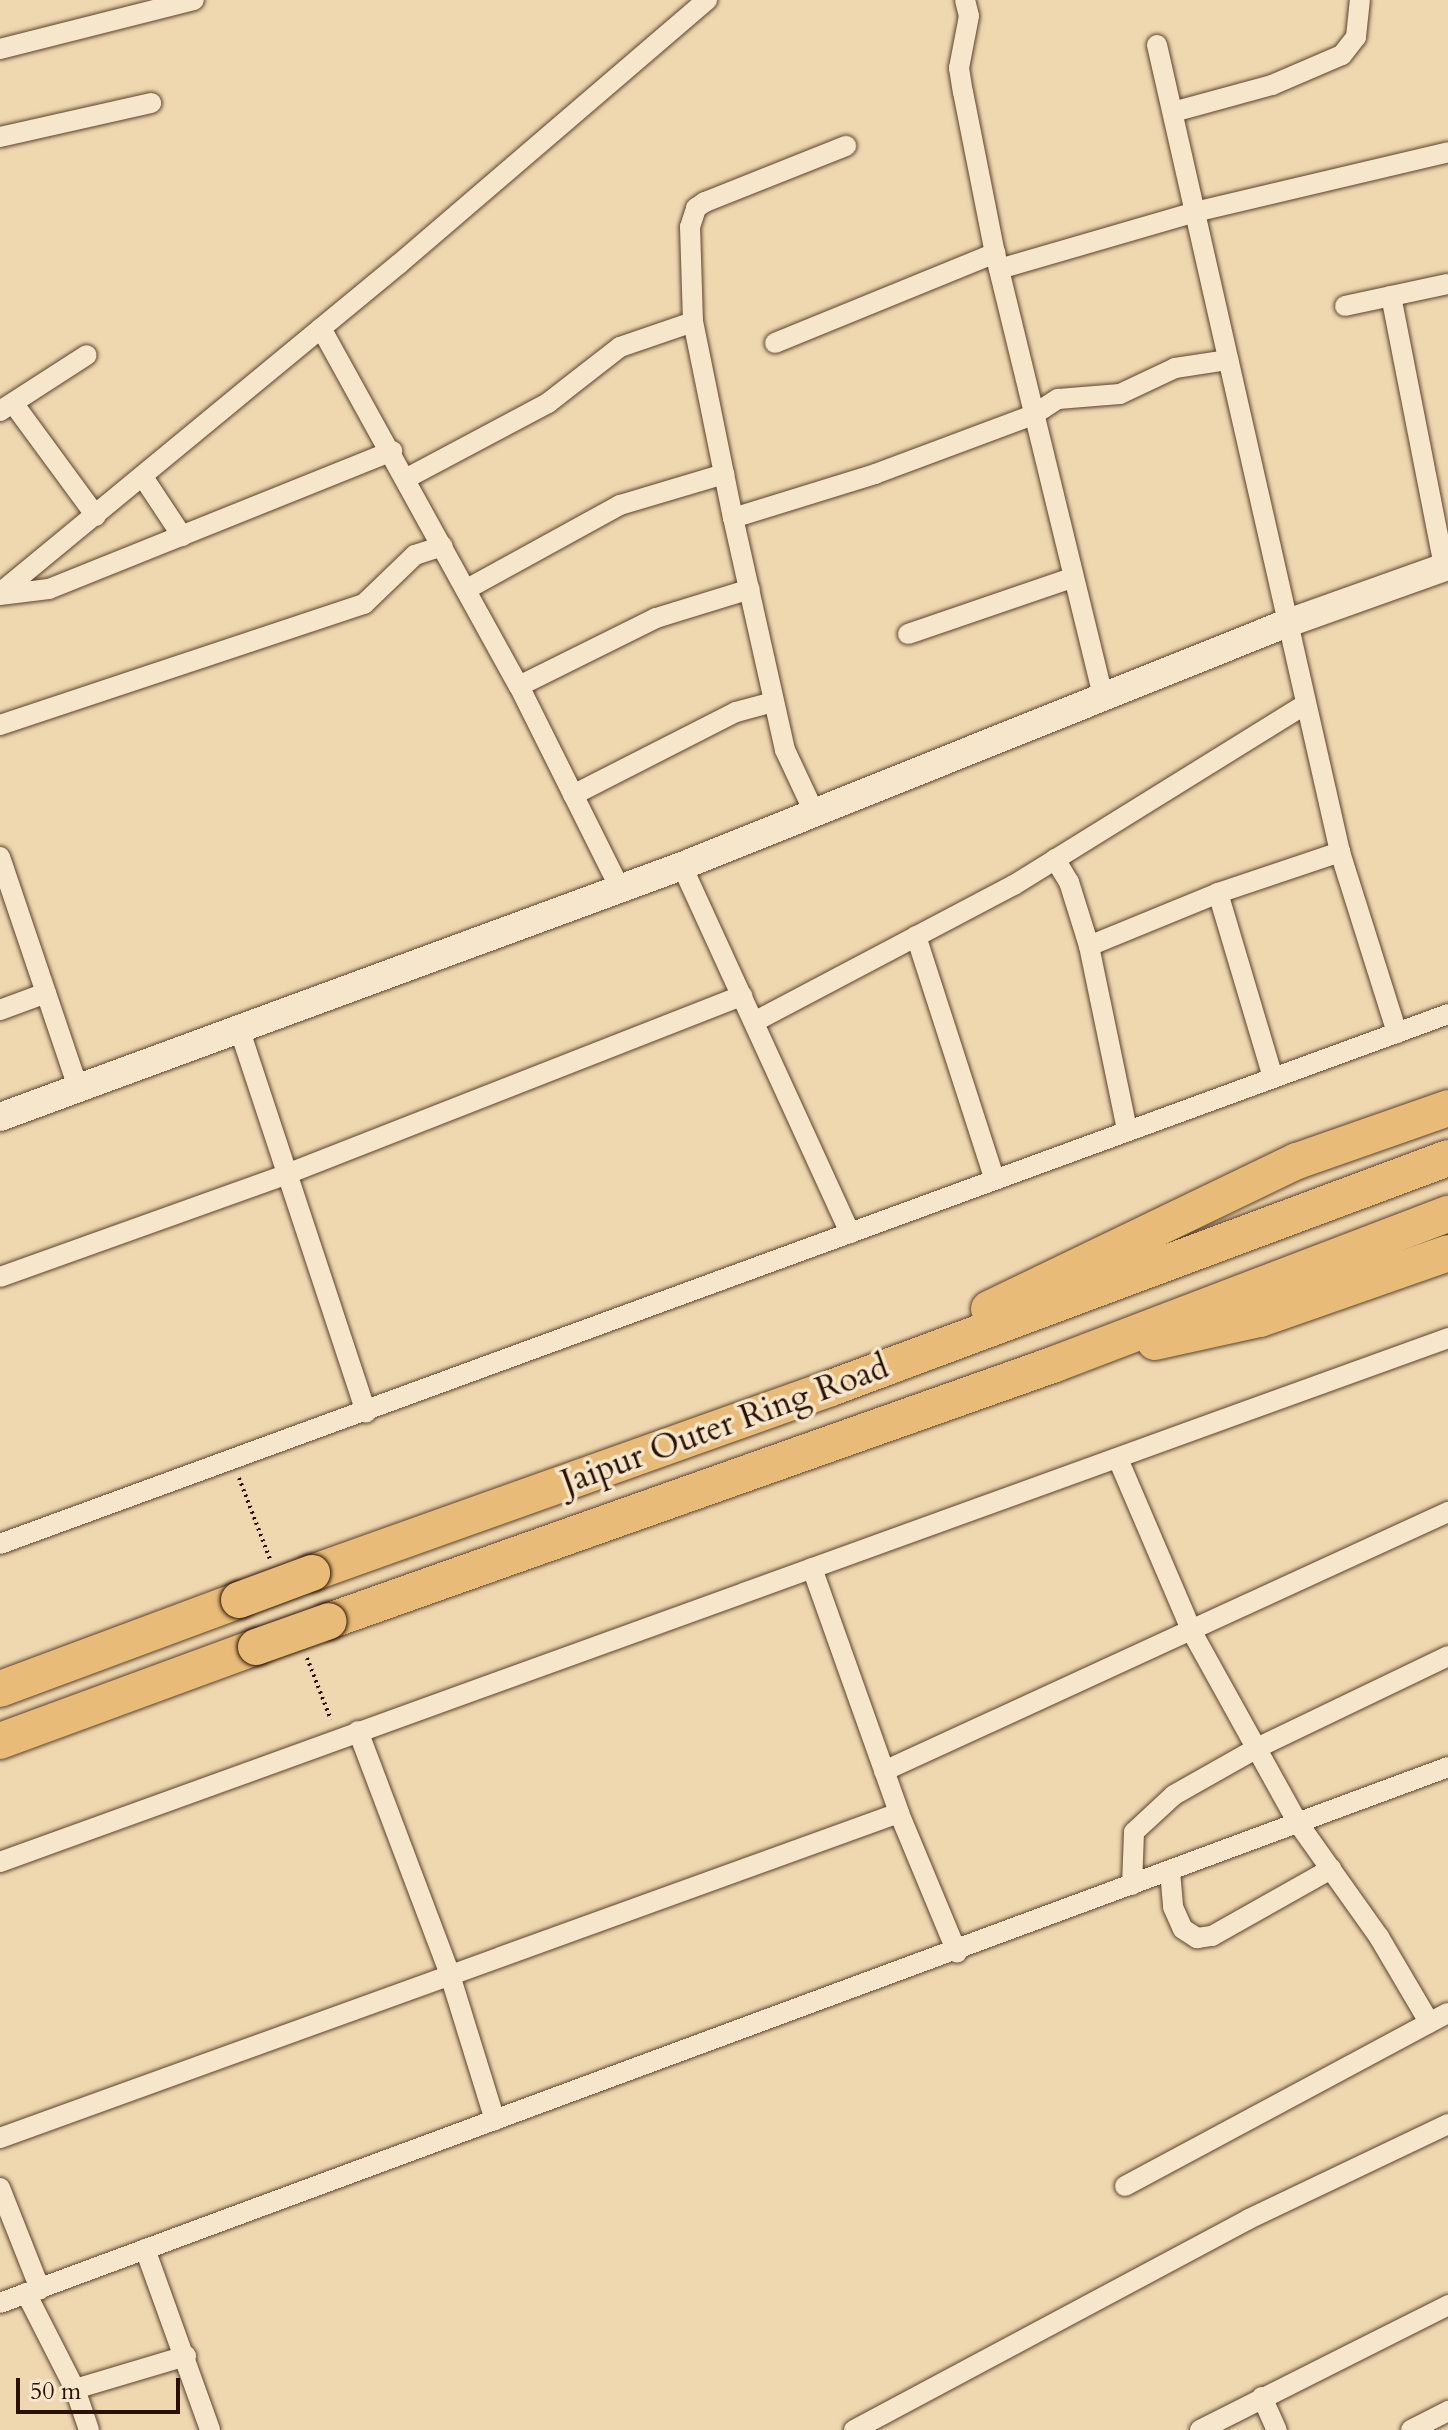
<!DOCTYPE html>
<style>
body{margin:0}
#map{position:relative;width:1448px;height:2430px;overflow:hidden;background:#efd8b0;font-family:Cardo,serif}
div>[style]{position:absolute}
.path>*{height:4px;margin-top:-2px;transform-origin:0;background:repeating-linear-gradient(90deg,#2a1000 0 2px,transparent 0 6px)}
.roads{filter:drop-shadow(0 0 2px #5b422c) drop-shadow(0 0 2px #5b422c)}
.street>*{height:20px;margin:-10px;padding:0 10px;transform-origin:10px;border-radius:10px;background:#f5e6cc}
.secondary>*{height:28px;margin:-14px;padding:0 14px;transform-origin:14px;border-radius:14px;background:#f5e6cc}
.highway>*{height:36px;margin:-18px;padding:0 18px;transform-origin:18px;border-radius:18px;background:#e8bc78}
.bridges{filter:drop-shadow(0 0 2px #2a1000) drop-shadow(0 0 2px #2a1000)}
.highway-bridge>*{height:36px;margin:-18px;padding:0 18px;transform-origin:18px;border-radius:18px;background:#e8bc78}
span{translate:-50% -50%;white-space:nowrap;text-align:center;line-height:1.15;-webkit-text-stroke:7px #f5e6cc;paint-order:stroke}
.street-label{font-size:34px;color:#2a1000}
.scale{position:absolute;left:16px;top:2378px;width:164px;height:36px;box-sizing:border-box;border:4px solid #2a1000;border-top:0;padding-left:10px;font-size:24px;line-height:28px;white-space:nowrap;color:#2a1000;-webkit-text-stroke:6px #f5e6cc;paint-order:stroke}
</style>
<div id="map">
<div class="path">
<div style="left:239px;top:1478px;width:87px;rotate:69.1deg"></div>
<div style="left:307px;top:1658px;width:66px;rotate:68.8deg"></div>
</div>
<div class="roads">
<div class="street">
<div style="left:965px;top:0;width:16px;rotate:76deg"></div>
<div style="left:969px;top:16px;width:53px;rotate:100.9deg"></div>
<div style="left:959px;top:68px;width:24px;rotate:81deg"></div>
<div style="left:963px;top:92px;width:164px;rotate:78.8deg"></div>
<div style="left:995px;top:253px;width:459px;rotate:76.3deg"></div>
<div style="left:1157px;top:45px;width:827px;rotate:77.22deg"></div>
<div style="left:1340px;top:852px;width:190px;rotate:72.5deg"></div>
<div style="left:0;top:49px;width:200px;rotate:-14.2deg"></div>
<div style="left:1173px;top:112px;width:103px;rotate:-15.3deg"></div>
<div style="left:1272px;top:85px;width:76px;rotate:-23.2deg"></div>
<div style="left:1342px;top:55px;width:23px;rotate:-52deg"></div>
<div style="left:1356px;top:37px;width:37px;rotate:-84deg"></div>
<div style="left:0;top:137px;width:155px;rotate:-12.7deg"></div>
<div style="left:999px;top:269px;width:204px;rotate:-16.2deg"></div>
<div style="left:1195px;top:212px;width:260px;rotate:-13.3deg"></div>
<div style="left:1391px;top:296px;width:276px;rotate:78.9deg"></div>
<div style="left:1345px;top:306px;width:105px;rotate:-12.1deg"></div>
<div style="left:321px;top:328px;width:409px;rotate:61.1deg"></div>
<div style="left:519px;top:686px;width:227px;rotate:63.5deg"></div>
<div style="left:775px;top:343px;width:238px;rotate:-22.2deg"></div>
<div style="left:13px;top:403px;width:140px;rotate:53.7deg"></div>
<div style="left:0;top:411px;width:103px;rotate:-32.8deg"></div>
<div style="left:143px;top:477px;width:71px;rotate:56.5deg"></div>
<div style="left:407px;top:478px;width:160px;rotate:-28deg"></div>
<div style="left:548px;top:403px;width:91px;rotate:-37.9deg"></div>
<div style="left:620px;top:347px;width:77px;rotate:-18.9deg"></div>
<div style="left:733px;top:518px;width:149px;rotate:-17.2deg"></div>
<div style="left:875px;top:474px;width:169px;rotate:-20.5deg"></div>
<div style="left:1033px;top:415px;width:30px;rotate:-33deg"></div>
<div style="left:1058px;top:399px;width:62px;rotate:-4.6deg"></div>
<div style="left:1120px;top:394px;width:61px;rotate:-25.3deg"></div>
<div style="left:1175px;top:368px;width:54px;rotate:-8.6deg"></div>
<div style="left:467px;top:589px;width:175px;rotate:-28.8deg"></div>
<div style="left:620px;top:505px;width:109px;rotate:-16.6deg"></div>
<div style="left:0;top:593px;width:517px;rotate:-39.51deg"></div>
<div style="left:399px;top:264px;width:406px;rotate:-40.6deg"></div>
<div style="left:0;top:595px;width:49px;rotate:-7deg"></div>
<div style="left:49px;top:589px;width:370px;rotate:-21.9deg"></div>
<div style="left:908px;top:634px;width:173px;rotate:-18.9deg"></div>
<div style="left:519px;top:686px;width:153px;rotate:-26.4deg"></div>
<div style="left:656px;top:618px;width:98px;rotate:-17.1deg"></div>
<div style="left:0;top:725px;width:384px;rotate:-18.4deg"></div>
<div style="left:364px;top:604px;width:71px;rotate:-43.9deg"></div>
<div style="left:415px;top:555px;width:29px;rotate:-18deg"></div>
<div style="left:573px;top:795px;width:183px;rotate:-27deg"></div>
<div style="left:736px;top:712px;width:38px;rotate:-15deg"></div>
<div style="left:815px;top:814px;width:71px;rotate:-115.1deg"></div>
<div style="left:785px;top:750px;width:238px;rotate:-102.6deg"></div>
<div style="left:733px;top:518px;width:200px;rotate:-101.5deg"></div>
<div style="left:693px;top:322px;width:95px;rotate:-91.8deg"></div>
<div style="left:690px;top:227px;width:20px;rotate:-72deg"></div>
<div style="left:696px;top:208px;width:11px;rotate:-34deg"></div>
<div style="left:705px;top:202px;width:152px;rotate:-21.7deg"></div>
<div style="left:0;top:857px;width:244px;rotate:71.3deg"></div>
<div style="left:1055px;top:859px;width:27px;rotate:59deg"></div>
<div style="left:1069px;top:882px;width:67px;rotate:72.6deg"></div>
<div style="left:1089px;top:946px;width:187px;rotate:78.3deg"></div>
<div style="left:682px;top:866px;width:404px;rotate:65.4deg"></div>
<div style="left:1218px;top:893px;width:192px;rotate:73.4deg"></div>
<div style="left:916px;top:936px;width:253px;rotate:72.1deg"></div>
<div style="left:1089px;top:946px;width:139px;rotate:-22.3deg"></div>
<div style="left:1218px;top:893px;width:129px;rotate:-18.6deg"></div>
<div style="left:0;top:1010px;width:49px;rotate:-20.3deg"></div>
<div style="left:754px;top:1022px;width:294px;rotate:-27.8deg"></div>
<div style="left:1014px;top:885px;width:341px;rotate:-31.8deg"></div>
<div style="left:239px;top:1028px;width:405px;rotate:71.7deg"></div>
<div style="left:0;top:1277px;width:305px;rotate:-19.7deg"></div>
<div style="left:287px;top:1174px;width:489px;rotate:-21.4deg"></div>
<div style="left:1118px;top:1459px;width:188px;rotate:66.8deg"></div>
<div style="left:1192px;top:1632px;width:218px;rotate:61deg"></div>
<div style="left:1298px;top:1823px;width:140px;rotate:54.6deg"></div>
<div style="left:1379px;top:1937px;width:99px;rotate:59.5deg"></div>
<div style="left:0;top:1544px;width:1542px;rotate:-20.1deg"></div>
<div style="left:812px;top:1568px;width:260px;rotate:70.4deg"></div>
<div style="left:358px;top:1731px;width:261px;rotate:69.3deg"></div>
<div style="left:450px;top:1975px;width:152px;rotate:72.8deg"></div>
<div style="left:884px;top:1771px;width:621px;rotate:-24.67deg"></div>
<div style="left:0;top:1862px;width:1540px;rotate:-19.89deg"></div>
<div style="left:1170px;top:1871px;width:36px;rotate:85deg"></div>
<div style="left:1173px;top:1907px;width:24px;rotate:66deg"></div>
<div style="left:1183px;top:1929px;width:17px;rotate:33deg"></div>
<div style="left:1197px;top:1938px;width:15px;rotate:-8deg"></div>
<div style="left:1212px;top:1936px;width:137px;rotate:-29.4deg"></div>
<div style="left:1132px;top:1885px;width:53px;rotate:-87.8deg"></div>
<div style="left:1134px;top:1832px;width:54px;rotate:-42.8deg"></div>
<div style="left:1174px;top:1795px;width:95px;rotate:-29.5deg"></div>
<div style="left:1257px;top:1748px;width:212px;rotate:-25.7deg"></div>
<div style="left:0;top:2138px;width:956px;rotate:-19.88deg"></div>
<div style="left:899px;top:1813px;width:151px;rotate:67.4deg"></div>
<div style="left:1125px;top:2186px;width:366px;rotate:-28.2deg"></div>
<div style="left:0;top:2188px;width:109px;rotate:68.4deg"></div>
<div style="left:145px;top:2249px;width:192px;rotate:70.2deg"></div>
<div style="left:26px;top:2293px;width:108px;rotate:63deg"></div>
<div style="left:75px;top:2389px;width:43px;rotate:71.1deg"></div>
<div style="left:0;top:2303px;width:1544px;rotate:-20.31deg"></div>
<div style="left:75px;top:2389px;width:116px;rotate:-16.6deg"></div>
<div style="left:1262px;top:2397px;width:36px;rotate:66deg"></div>
<div style="left:854px;top:2430px;width:448px;rotate:-28.1deg"></div>
<div style="left:1249px;top:2219px;width:221px;rotate:-25.5deg"></div>
<div style="left:1200px;top:2430px;width:278px;rotate:-26.7deg"></div>
<div style="left:1411px;top:2430px;width:42px;rotate:-27.2deg"></div>
</div>
<div class="secondary">
<div style="left:0;top:1117px;width:727px;rotate:-20.21deg"></div>
<div style="left:682px;top:866px;width:650px;rotate:-21.87deg"></div>
<div style="left:1285px;top:624px;width:173px;rotate:-19.6deg"></div>
</div>
<div class="highway">
<div style="left:989px;top:1309px;width:342px;rotate:-25.7deg"></div>
<div style="left:1297px;top:1161px;width:160px;rotate:-19.3deg"></div>
<div style="left:1155px;top:1342px;width:107px;rotate:-12.4deg"></div>
<div style="left:1260px;top:1319px;width:199px;rotate:-19.3deg"></div>
<div style="left:312px;top:1573px;width:551px;rotate:-19.62deg"></div>
<div style="left:831px;top:1388px;width:658px;rotate:-20.44deg"></div>
<div style="left:329px;top:1621px;width:770px;rotate:-19.49deg"></div>
<div style="left:1055px;top:1364px;width:421px;rotate:-20.9deg"></div>
<div style="left:0;top:1689px;width:255px;rotate:-20.4deg"></div>
<div style="left:0;top:1741px;width:273px;rotate:-20.2deg"></div>
</div>
</div>
<div class="bridges">
<div class="highway-bridge">
<div style="left:239px;top:1600px;width:78px;rotate:-20.3deg"></div>
<div style="left:256px;top:1647px;width:77px;rotate:-19.6deg"></div>
</div>
</div>
<div class="street-label">
<span style="left:725px;top:1425px;rotate:-20deg">Jaipur Outer Ring Road</span>
</div>
<div class="scale">50 m</div>
</div>
